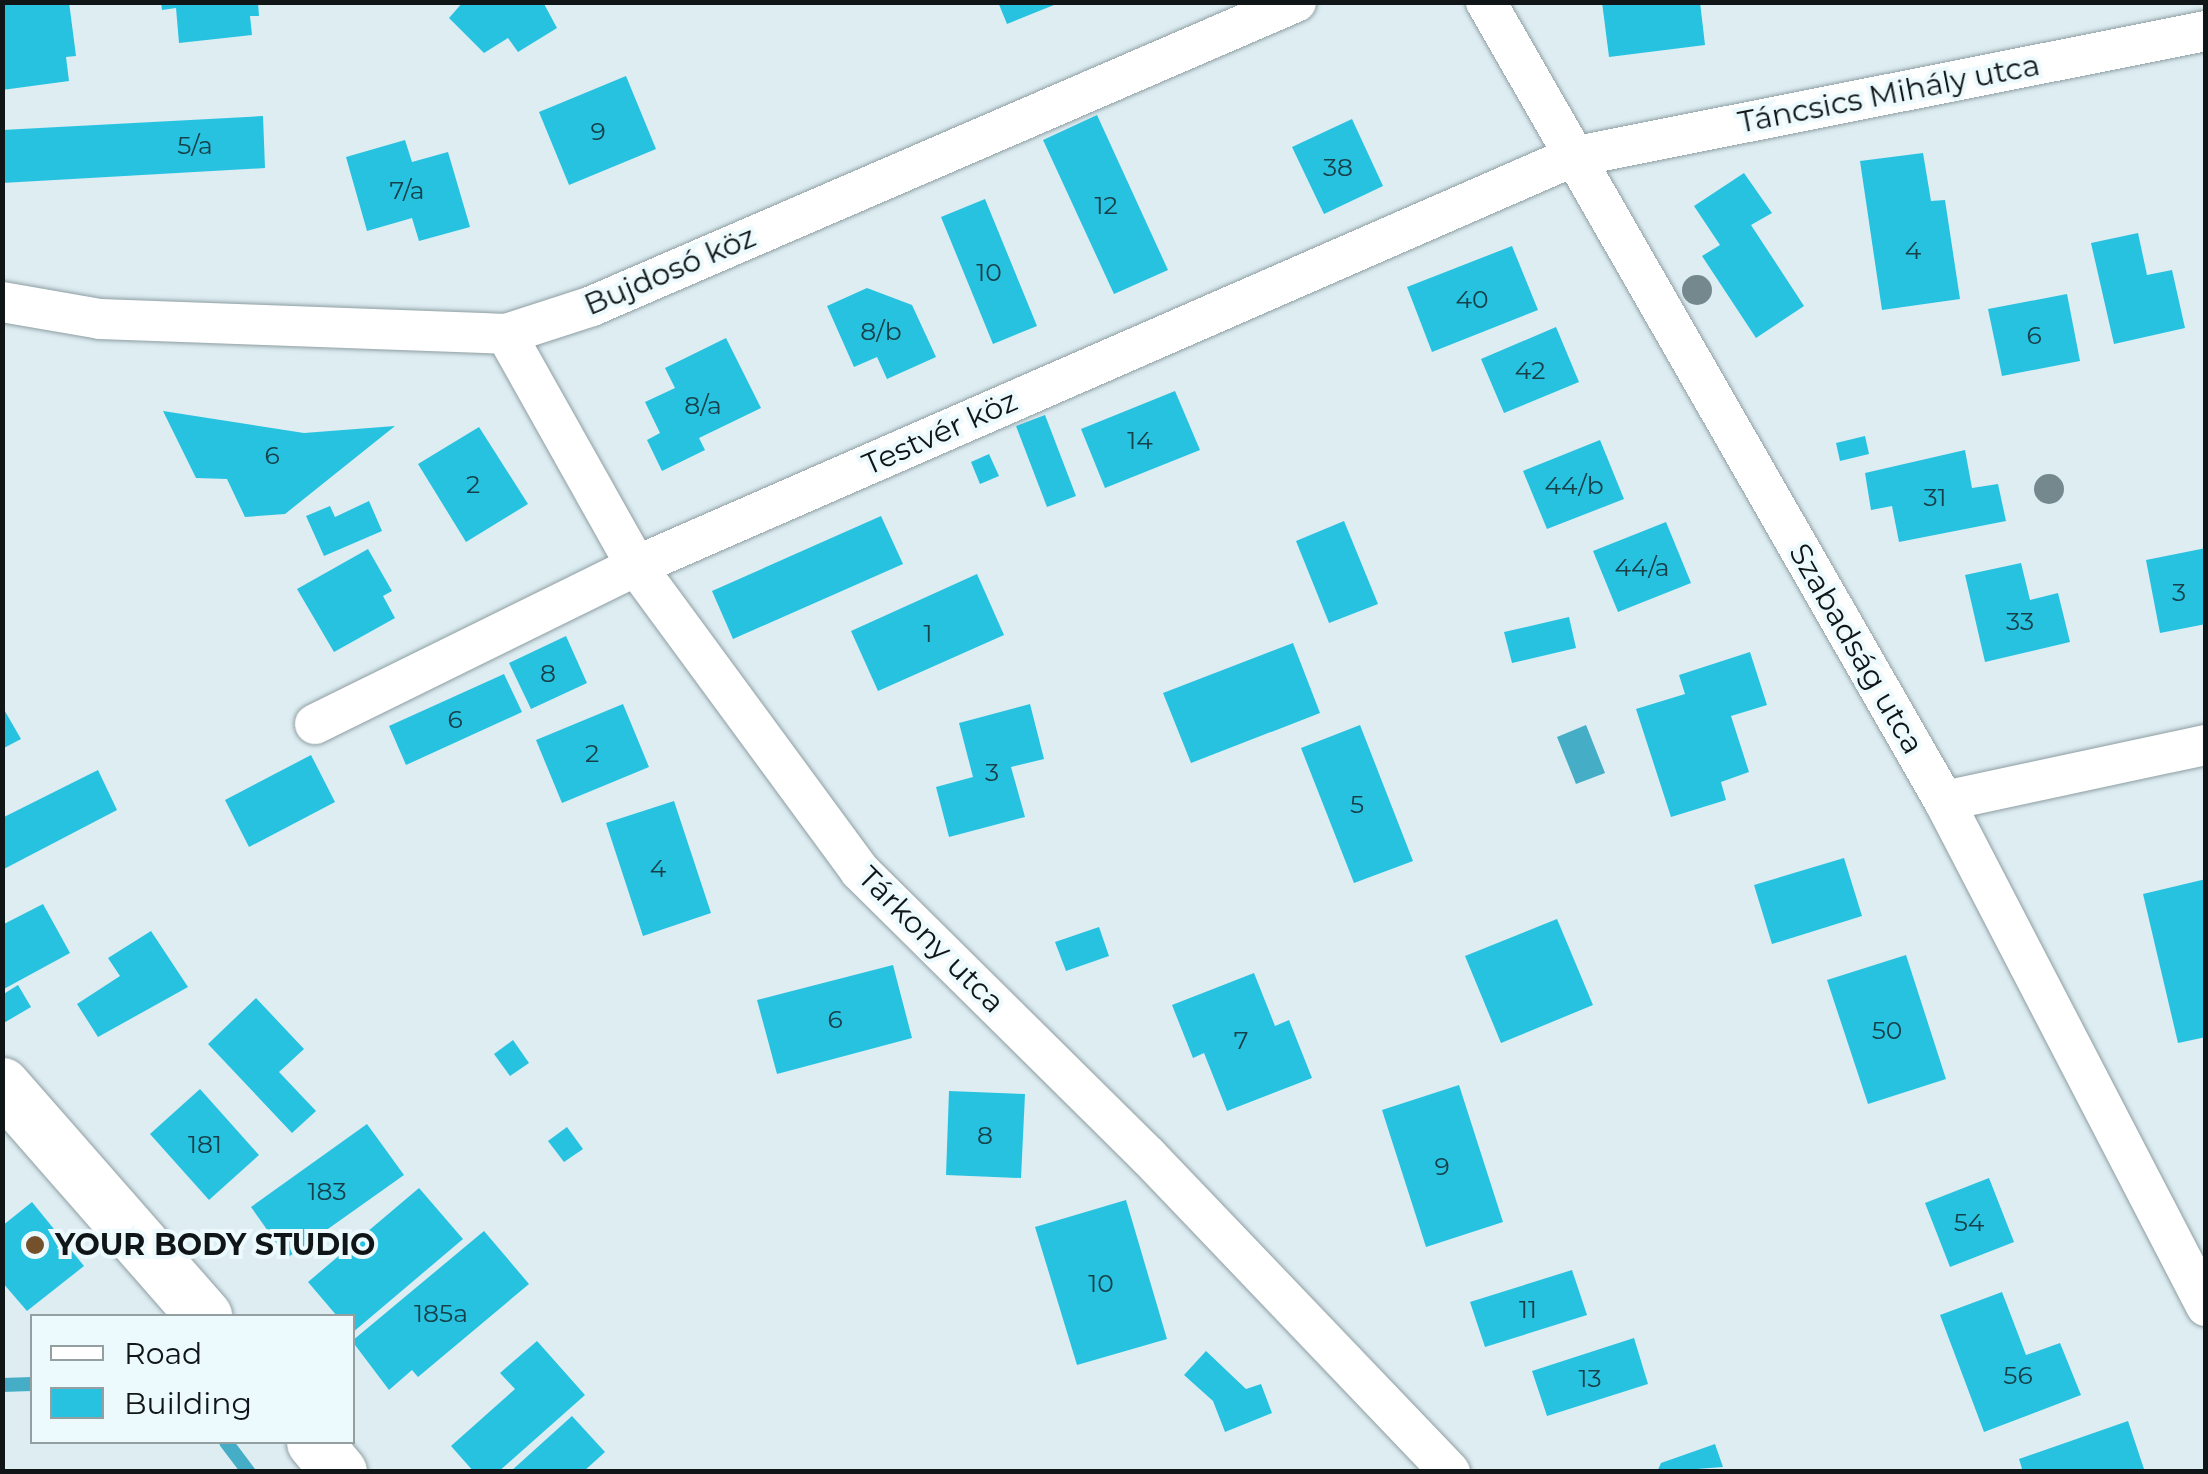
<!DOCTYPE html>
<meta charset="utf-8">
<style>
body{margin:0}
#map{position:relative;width:2208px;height:1474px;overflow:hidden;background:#ddedf2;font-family:Montserrat,sans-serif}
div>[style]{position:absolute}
.water>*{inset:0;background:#45aec6}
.stream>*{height:14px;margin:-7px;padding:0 7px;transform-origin:7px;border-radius:7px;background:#45aec6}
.building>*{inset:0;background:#28c2e1}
.roads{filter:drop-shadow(0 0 2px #8e9ea2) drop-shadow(0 0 2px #8e9ea2)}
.street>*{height:40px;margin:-20px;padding:0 20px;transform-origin:20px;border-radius:20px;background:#fff}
.secondary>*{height:55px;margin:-27.5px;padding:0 27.5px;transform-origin:27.5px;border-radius:27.5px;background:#fff}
.trees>*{width:30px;height:30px;margin:-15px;border-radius:50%;background:#74888e}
.dots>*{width:28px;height:28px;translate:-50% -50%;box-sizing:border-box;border:5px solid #ecfafe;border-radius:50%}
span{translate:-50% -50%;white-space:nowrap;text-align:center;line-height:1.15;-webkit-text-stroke:8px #ecfafe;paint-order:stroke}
.number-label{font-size:25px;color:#16414a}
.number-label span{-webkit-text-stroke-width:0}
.street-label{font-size:30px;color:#101617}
.poi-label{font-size:30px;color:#101617;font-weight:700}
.left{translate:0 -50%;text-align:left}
.frame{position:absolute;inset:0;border:5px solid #101617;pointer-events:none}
.legend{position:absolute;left:30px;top:1314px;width:325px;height:130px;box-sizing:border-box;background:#ecfafe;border:2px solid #949fa2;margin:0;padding:12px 18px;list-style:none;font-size:30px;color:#101617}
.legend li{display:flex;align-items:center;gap:20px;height:50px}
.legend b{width:50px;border:2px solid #949fa2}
</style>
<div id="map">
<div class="water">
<div style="clip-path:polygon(1586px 725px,1605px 773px,1576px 784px,1557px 737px)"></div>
</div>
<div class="stream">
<div style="left:2px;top:1385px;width:30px;rotate:-2deg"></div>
<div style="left:226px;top:1442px;width:38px;rotate:53deg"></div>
</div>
<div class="building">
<div style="clip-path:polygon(2px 2px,69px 2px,76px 56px,66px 57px,69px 81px,2px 90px)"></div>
<div style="clip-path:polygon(161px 2px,258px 2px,259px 16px,250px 16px,252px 35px,179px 43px,176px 8px,162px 10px)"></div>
<div style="clip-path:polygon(463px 2px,543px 2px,557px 28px,518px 52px,508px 38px,484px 53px,449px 18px)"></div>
<div style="clip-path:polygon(998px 2px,1059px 2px,1059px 3px,1007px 24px)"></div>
<div style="clip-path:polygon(1602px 2px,1700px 2px,1705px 45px,1609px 57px)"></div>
<div style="clip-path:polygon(626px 76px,656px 149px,569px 185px,539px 112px)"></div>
<div style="clip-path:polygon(1097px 115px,1168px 270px,1114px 294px,1043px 140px)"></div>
<div style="clip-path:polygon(263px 116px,265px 168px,2px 183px,2px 130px)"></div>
<div style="clip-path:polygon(1352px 119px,1383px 186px,1324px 214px,1292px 147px)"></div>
<div style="clip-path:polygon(405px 140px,412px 162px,448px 152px,470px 227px,419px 241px,412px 218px,367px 231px,346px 157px)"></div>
<div style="clip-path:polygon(1923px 153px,1931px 201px,1945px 200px,1960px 299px,1882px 310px,1860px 161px)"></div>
<div style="clip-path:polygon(1744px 173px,1772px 213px,1751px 225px,1804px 306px,1756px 338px,1702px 256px,1720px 245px,1694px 206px)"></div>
<div style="clip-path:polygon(985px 199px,1037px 326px,993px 344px,941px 217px)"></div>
<div style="clip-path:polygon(2138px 233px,2147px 275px,2172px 270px,2185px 328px,2114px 344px,2091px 243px)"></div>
<div style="clip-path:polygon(1512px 246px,1538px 310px,1432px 352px,1407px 287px)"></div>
<div style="clip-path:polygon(867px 288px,912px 305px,936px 357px,887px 379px,877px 357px,854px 367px,827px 306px)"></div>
<div style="clip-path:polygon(2067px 294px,2080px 361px,2002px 376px,1988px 309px)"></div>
<div style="clip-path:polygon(1556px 327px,1579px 382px,1504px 413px,1481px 359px)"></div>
<div style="clip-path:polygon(726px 338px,761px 408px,699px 438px,705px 450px,662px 471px,647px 440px,660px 433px,645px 402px,675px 388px,665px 368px)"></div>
<div style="clip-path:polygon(1175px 391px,1200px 450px,1105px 488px,1081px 429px)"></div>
<div style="clip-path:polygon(163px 411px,304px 433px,395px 426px,285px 514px,245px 517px,227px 479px,196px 478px)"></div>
<div style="clip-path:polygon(1045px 415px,1076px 496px,1047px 507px,1016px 426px)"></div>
<div style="clip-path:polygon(479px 427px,528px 504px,466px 542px,418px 464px)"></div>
<div style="clip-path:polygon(1865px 436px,1869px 454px,1840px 461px,1836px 443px)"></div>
<div style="clip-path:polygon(1600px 440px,1624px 499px,1547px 529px,1523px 471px)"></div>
<div style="clip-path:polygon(1965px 450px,1972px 488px,1998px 484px,2006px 521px,1899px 542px,1892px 506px,1871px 510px,1865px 473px)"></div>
<div style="clip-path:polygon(989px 454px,999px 476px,980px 484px,971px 462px)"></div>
<div style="clip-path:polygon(369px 501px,382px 531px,324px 556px,306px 516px,330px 506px,335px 517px)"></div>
<div style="clip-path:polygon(881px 516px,903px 564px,733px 639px,712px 591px)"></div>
<div style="clip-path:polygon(1344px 521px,1378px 604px,1329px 623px,1296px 541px)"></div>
<div style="clip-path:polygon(1666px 522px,1691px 583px,1618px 612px,1593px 551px)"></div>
<div style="clip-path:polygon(2206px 548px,2206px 624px,2160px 633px,2146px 560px)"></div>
<div style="clip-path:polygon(368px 549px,392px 591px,383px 596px,395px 618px,334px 652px,297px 589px)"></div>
<div style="clip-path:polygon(2021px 563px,2030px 600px,2058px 593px,2070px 642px,1985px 662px,1965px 575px)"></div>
<div style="clip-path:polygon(977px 574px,1004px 635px,878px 691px,851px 631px)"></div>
<div style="clip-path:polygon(1569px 617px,1576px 648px,1512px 663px,1504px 632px)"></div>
<div style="clip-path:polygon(566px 636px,587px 683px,531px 709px,509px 663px)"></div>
<div style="clip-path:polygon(1293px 643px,1320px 713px,1191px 763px,1163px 693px)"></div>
<div style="clip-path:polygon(1750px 652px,1767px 705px,1731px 716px,1749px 772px,1721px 782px,1726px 800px,1671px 817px,1636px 709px,1685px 694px,1679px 675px)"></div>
<div style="clip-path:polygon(504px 674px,522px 712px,406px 765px,389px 726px)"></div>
<div style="clip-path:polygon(623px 704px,649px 767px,562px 803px,536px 740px)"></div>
<div style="clip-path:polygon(1030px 704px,1044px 759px,1011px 767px,1025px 817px,949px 837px,936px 787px,973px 777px,959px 723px)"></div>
<div style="clip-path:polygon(2px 706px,21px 739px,2px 749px)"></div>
<div style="clip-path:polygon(1360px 725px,1413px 861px,1354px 883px,1301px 748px)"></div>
<div style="clip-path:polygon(311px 755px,335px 802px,249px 847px,225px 800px)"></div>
<div style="clip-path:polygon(98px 770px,117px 810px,2px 870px,2px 818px)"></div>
<div style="clip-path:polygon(674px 801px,711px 913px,643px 936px,606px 823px)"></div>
<div style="clip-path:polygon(1844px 858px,1862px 916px,1772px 944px,1754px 885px)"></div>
<div style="clip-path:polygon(2206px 879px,2206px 1037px,2178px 1043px,2143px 894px)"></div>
<div style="clip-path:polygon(43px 904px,70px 953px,2px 990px,2px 925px)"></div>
<div style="clip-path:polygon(1557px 919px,1593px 1005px,1501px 1043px,1465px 956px)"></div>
<div style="clip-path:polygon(1099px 927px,1109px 956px,1066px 971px,1055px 942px)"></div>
<div style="clip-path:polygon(151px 931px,188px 987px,98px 1037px,77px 1004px,120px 976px,108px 958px)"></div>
<div style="clip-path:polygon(1906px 955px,1946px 1079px,1868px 1104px,1827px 980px)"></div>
<div style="clip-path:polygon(893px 965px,912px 1038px,777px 1074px,757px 1000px)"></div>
<div style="clip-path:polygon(1254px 973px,1275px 1026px,1289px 1020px,1312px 1078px,1227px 1111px,1204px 1053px,1193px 1058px,1172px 1005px)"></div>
<div style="clip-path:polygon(18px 985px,31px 1007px,2px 1024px,2px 995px)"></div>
<div style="clip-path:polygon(256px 998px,304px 1049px,279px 1072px,316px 1111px,292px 1133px,208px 1044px)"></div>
<div style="clip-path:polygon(513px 1040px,529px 1063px,510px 1076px,494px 1054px)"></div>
<div style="clip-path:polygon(1459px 1085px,1503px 1222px,1426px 1247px,1382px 1110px)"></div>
<div style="clip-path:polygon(200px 1089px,259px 1155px,209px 1200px,150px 1134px)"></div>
<div style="clip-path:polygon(949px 1091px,1025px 1094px,1021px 1178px,946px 1175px)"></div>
<div style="clip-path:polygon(367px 1124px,404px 1175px,287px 1258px,251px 1207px)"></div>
<div style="clip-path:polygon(567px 1127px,583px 1149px,564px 1162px,548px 1141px)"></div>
<div style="clip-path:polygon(1989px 1178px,2014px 1242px,1950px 1267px,1925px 1203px)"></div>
<div style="clip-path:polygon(419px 1188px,463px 1239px,352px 1333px,352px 1316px,337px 1316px,308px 1282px)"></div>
<div style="clip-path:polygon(1126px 1200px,1167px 1339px,1077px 1365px,1035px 1227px)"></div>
<div style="clip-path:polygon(32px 1202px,84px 1266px,27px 1311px,2px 1282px,2px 1226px)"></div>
<div style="clip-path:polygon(484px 1231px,529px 1284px,418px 1377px,412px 1370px,389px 1390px,352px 1341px)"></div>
<div style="clip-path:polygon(1572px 1270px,1587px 1315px,1485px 1347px,1470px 1302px)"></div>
<div style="clip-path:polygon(2002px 1292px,2026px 1355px,2060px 1343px,2081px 1395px,1984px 1432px,1940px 1315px)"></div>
<div style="clip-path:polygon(1634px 1338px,1648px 1384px,1547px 1416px,1532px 1371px)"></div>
<div style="clip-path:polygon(537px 1341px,585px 1395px,498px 1472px,474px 1472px,451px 1446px,515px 1389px,500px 1373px)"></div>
<div style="clip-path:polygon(1206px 1351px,1246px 1389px,1261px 1384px,1272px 1413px,1225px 1432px,1213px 1401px,1184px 1375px)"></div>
<div style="clip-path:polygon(572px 1416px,605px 1452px,583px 1472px,510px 1472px)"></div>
<div style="clip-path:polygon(2128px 1421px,2145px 1472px,2023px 1472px,2019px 1459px)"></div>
<div style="clip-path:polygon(1715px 1444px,1723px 1467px,1657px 1472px,1661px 1463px)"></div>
</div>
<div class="roads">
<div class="street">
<div style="left:1486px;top:2px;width:921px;rotate:60.18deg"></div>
<div style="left:1944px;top:801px;width:569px;rotate:62.58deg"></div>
<div style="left:2px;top:302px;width:99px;rotate:9.8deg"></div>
<div style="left:100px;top:319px;width:406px;rotate:2.1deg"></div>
<div style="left:506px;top:334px;width:90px;rotate:-18deg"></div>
<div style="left:592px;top:306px;width:767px;rotate:-23.36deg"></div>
<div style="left:506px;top:334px;width:266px;rotate:60.7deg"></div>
<div style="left:636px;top:566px;width:378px;rotate:53.7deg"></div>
<div style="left:860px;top:871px;width:405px;rotate:44.7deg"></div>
<div style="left:1148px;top:1156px;width:437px;rotate:46.3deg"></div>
<div style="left:315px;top:724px;width:358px;rotate:-26.2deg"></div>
<div style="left:636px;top:566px;width:1021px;rotate:-23.6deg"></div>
<div style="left:1572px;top:157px;width:646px;rotate:-11.24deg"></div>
<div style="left:1944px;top:801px;width:268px;rotate:-12.1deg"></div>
</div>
<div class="secondary">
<div style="left:2px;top:1085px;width:307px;rotate:48.8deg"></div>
<div style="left:314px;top:1442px;width:39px;rotate:50deg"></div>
</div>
</div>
<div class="trees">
<div style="left:1697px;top:290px"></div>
<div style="left:2049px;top:489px"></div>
</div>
<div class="dots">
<div style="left:35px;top:1245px;background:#75512b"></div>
</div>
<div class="number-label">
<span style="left:598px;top:131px">9</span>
<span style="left:195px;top:145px">5/a</span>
<span style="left:1338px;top:167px">38</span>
<span style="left:407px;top:190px">7/a</span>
<span style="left:1106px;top:205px">12</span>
<span style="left:1913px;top:250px">4</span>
<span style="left:989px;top:272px">10</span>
<span style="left:1472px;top:299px">40</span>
<span style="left:881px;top:331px">8/b</span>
<span style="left:2034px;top:335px">6</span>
<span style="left:1530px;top:370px">42</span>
<span style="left:703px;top:405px">8/a</span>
<span style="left:1140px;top:440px">14</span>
<span style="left:272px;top:455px">6</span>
<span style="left:473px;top:484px">2</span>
<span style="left:1574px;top:485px">44/b</span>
<span style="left:1935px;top:497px">31</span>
<span style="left:1642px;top:567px">44/a</span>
<span style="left:2179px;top:592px">3</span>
<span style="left:2020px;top:621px">33</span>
<span style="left:928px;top:633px">1</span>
<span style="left:548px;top:673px">8</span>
<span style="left:455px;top:719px">6</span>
<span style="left:592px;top:753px">2</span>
<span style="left:992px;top:772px">3</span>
<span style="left:1357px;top:804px">5</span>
<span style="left:658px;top:868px">4</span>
<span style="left:835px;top:1019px">6</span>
<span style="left:1887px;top:1030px">50</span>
<span style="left:1241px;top:1040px">7</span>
<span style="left:985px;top:1135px">8</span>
<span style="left:205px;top:1144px">181</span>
<span style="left:1442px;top:1166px">9</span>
<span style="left:327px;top:1191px">183</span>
<span style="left:1969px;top:1222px">54</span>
<span style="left:1101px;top:1283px">10</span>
<span style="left:1528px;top:1309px">11</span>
<span style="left:441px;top:1313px">185a</span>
<span style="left:2018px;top:1375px">56</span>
<span style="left:1590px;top:1378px">13</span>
</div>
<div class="street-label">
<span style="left:1889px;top:94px;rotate:-11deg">Táncsics Mihály utca</span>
<span style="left:670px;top:271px;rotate:-23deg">Bujdosó köz</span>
<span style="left:940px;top:433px;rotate:-24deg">Testvér köz</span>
<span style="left:1856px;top:649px;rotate:60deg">Szabadság utca</span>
<span style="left:931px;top:940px;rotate:45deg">Tárkony utca</span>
</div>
<div class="poi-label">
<span class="left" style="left:55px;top:1245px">YOUR BODY STUDIO</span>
</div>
<div class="frame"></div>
<ul class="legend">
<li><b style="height:12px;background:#fff"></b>Road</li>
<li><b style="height:28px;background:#28c2e1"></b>Building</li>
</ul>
</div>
